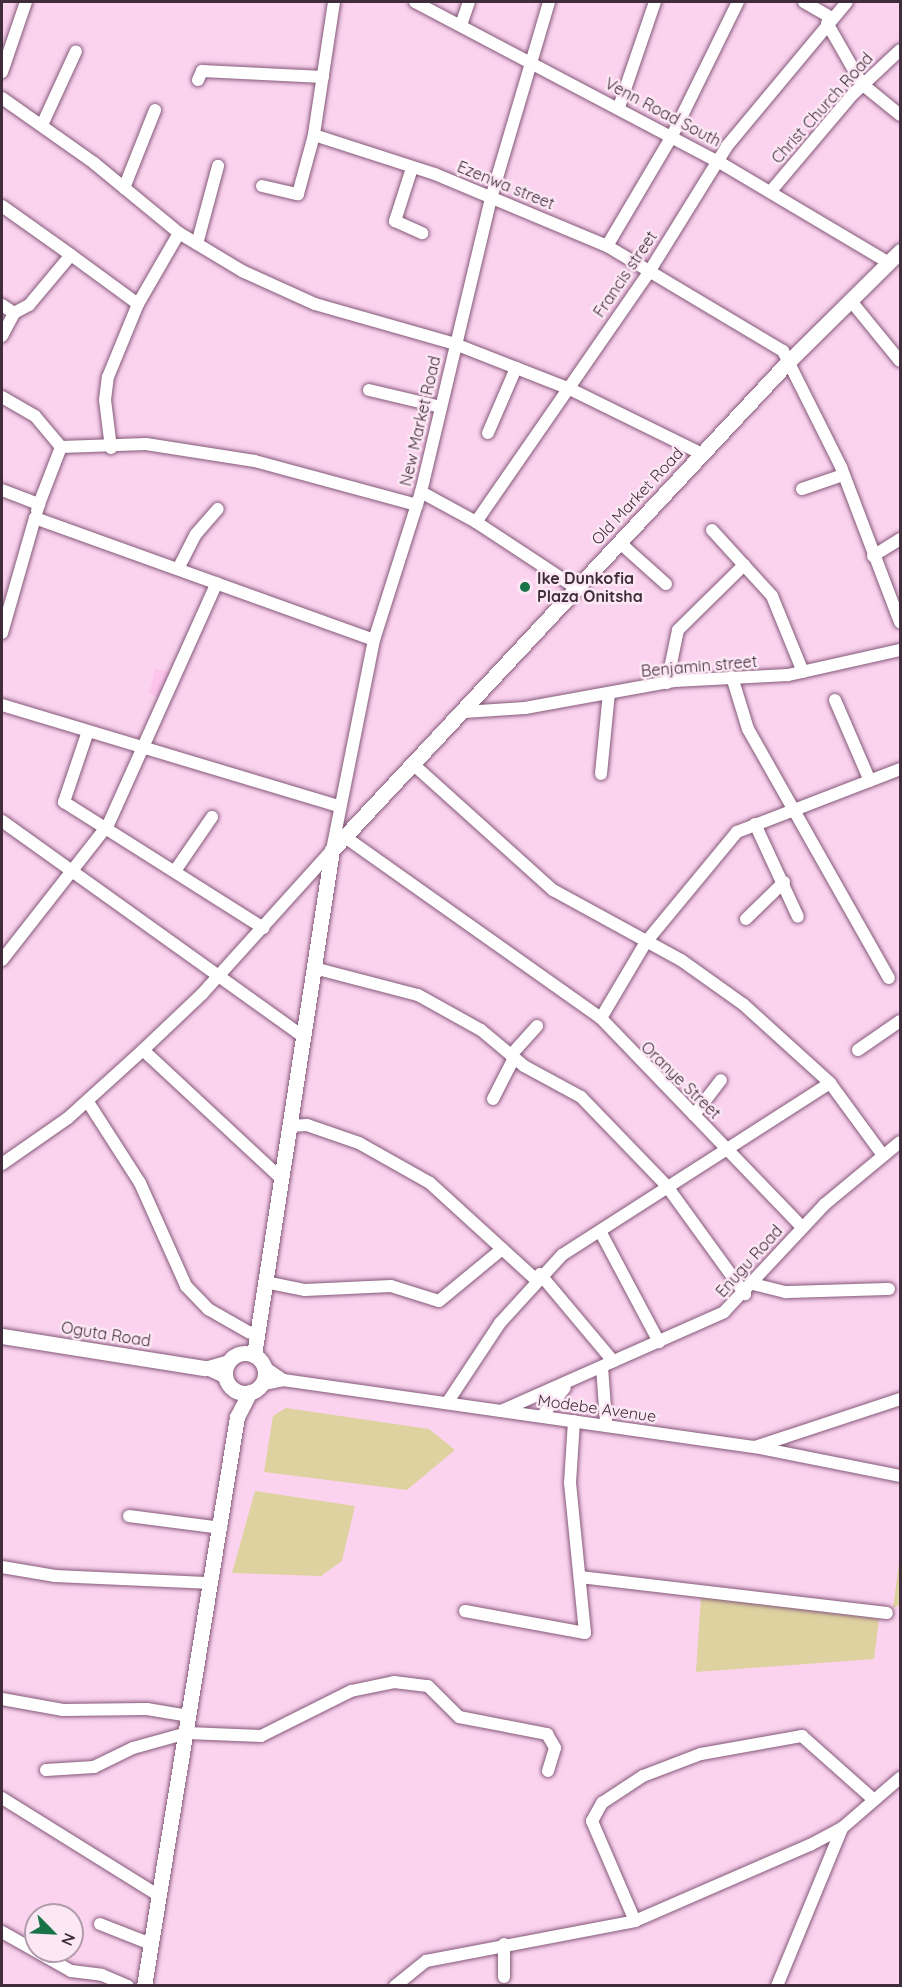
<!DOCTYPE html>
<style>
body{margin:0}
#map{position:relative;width:902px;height:1987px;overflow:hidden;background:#fbd3ef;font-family:Quicksand,sans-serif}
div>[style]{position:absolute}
.built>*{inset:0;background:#fdc4ec}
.green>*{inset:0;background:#ded2a0}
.roads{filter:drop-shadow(0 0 2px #845979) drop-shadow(0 0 2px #845979)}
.minor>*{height:12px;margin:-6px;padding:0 6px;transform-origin:6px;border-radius:6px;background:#fff}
.major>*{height:15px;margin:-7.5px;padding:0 7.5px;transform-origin:7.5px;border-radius:7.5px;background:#fff}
.major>.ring{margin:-7.5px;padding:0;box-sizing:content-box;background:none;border:15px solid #fff;border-radius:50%}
.dots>*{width:16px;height:16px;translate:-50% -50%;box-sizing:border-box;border:3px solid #fce7f5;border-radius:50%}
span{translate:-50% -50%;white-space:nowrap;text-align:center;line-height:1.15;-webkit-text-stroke:5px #fce7f5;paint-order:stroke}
.street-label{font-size:16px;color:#402d3b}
.poi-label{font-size:16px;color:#402d3b;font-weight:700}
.left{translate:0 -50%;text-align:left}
.frame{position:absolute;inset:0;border:3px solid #402d3b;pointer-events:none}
.north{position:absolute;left:24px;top:1903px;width:60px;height:60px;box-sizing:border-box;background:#fce7f5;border:2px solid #b19dab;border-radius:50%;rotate:114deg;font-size:16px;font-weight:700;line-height:24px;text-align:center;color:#402d3b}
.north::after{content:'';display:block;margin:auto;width:21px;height:27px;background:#187348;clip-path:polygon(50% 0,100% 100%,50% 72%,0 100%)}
</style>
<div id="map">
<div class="built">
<div style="clip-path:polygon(155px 669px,170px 672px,160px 698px,149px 693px)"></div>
</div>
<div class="green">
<div style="clip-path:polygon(286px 1408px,429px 1429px,455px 1450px,407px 1490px,264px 1472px,273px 1416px)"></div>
<div style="clip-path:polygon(255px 1491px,355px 1506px,342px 1561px,321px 1576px,232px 1573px)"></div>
<div style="clip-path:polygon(900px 1555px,900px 1605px,893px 1608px)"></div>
<div style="clip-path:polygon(701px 1597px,879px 1619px,874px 1659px,696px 1672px)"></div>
</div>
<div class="roads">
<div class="minor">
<div style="left:334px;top:2px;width:134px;rotate:98.6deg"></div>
<div style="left:314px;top:135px;width:127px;rotate:17.9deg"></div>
<div style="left:435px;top:174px;width:186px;rotate:22.7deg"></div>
<div style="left:607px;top:246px;width:205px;rotate:30.8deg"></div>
<div style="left:783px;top:351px;width:130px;rotate:63.4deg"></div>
<div style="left:841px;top:467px;width:166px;rotate:69.2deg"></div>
<div style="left:415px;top:2px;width:344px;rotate:27.8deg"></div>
<div style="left:719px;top:162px;width:198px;rotate:30.7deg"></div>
<div style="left:804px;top:2px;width:32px;rotate:30deg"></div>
<div style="left:827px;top:23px;width:70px;rotate:60.2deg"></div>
<div style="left:862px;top:84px;width:49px;rotate:39.2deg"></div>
<div style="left:461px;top:25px;width:24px;rotate:-71deg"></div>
<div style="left:2px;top:72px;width:74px;rotate:-71.1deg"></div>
<div style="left:198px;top:80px;width:10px;rotate:-66deg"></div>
<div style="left:202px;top:71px;width:121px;rotate:2.8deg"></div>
<div style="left:2px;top:98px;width:113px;rotate:35.2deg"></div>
<div style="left:94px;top:163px;width:110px;rotate:39.5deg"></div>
<div style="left:179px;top:233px;width:74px;rotate:31.1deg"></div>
<div style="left:242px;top:271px;width:80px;rotate:24.3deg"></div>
<div style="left:315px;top:304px;width:146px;rotate:15.9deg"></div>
<div style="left:455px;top:344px;width:123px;rotate:21.4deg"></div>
<div style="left:570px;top:389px;width:147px;rotate:26.2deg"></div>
<div style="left:619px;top:107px;width:111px;rotate:-71.1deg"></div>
<div style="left:42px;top:125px;width:81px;rotate:-65.3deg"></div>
<div style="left:412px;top:168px;width:56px;rotate:107.8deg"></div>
<div style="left:395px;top:221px;width:30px;rotate:24deg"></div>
<div style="left:262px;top:186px;width:37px;rotate:13deg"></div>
<div style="left:298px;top:194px;width:61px;rotate:-74.8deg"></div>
<div style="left:124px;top:188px;width:84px;rotate:-68.3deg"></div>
<div style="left:771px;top:191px;width:127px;rotate:-49.8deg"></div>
<div style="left:853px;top:94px;width:64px;rotate:-43.1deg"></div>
<div style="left:2px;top:206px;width:85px;rotate:35.4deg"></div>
<div style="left:197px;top:244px;width:81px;rotate:-74.9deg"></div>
<div style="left:607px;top:246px;width:128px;rotate:-59.4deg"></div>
<div style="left:672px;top:136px;width:149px;rotate:-63.8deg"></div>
<div style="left:851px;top:301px;width:77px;rotate:50.8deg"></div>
<div style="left:2px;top:305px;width:14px;rotate:34deg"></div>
<div style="left:2px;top:336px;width:26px;rotate:-62deg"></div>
<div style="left:14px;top:313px;width:17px;rotate:-28deg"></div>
<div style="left:29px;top:305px;width:65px;rotate:-50deg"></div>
<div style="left:71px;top:255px;width:83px;rotate:36.2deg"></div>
<div style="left:138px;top:304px;width:82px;rotate:-60deg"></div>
<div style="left:369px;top:390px;width:74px;rotate:13.3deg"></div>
<div style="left:2px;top:397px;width:38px;rotate:30deg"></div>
<div style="left:35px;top:416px;width:40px;rotate:50deg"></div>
<div style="left:488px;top:433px;width:71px;rotate:-66.7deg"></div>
<div style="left:111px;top:448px;width:48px;rotate:-97.1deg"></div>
<div style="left:105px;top:400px;width:23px;rotate:-83deg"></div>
<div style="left:108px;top:377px;width:79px;rotate:-67.7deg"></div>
<div style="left:802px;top:489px;width:43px;rotate:-18.9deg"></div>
<div style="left:2px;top:490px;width:40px;rotate:21deg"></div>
<div style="left:39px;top:504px;width:7px;rotate:106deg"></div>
<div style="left:421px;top:492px;width:63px;rotate:28.6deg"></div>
<div style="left:476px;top:522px;width:304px;rotate:-55.3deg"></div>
<div style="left:649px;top:272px;width:148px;rotate:-58.2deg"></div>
<div style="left:727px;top:146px;width:187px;rotate:-50.2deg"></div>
<div style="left:39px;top:504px;width:61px;rotate:-68.9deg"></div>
<div style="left:61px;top:447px;width:85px;rotate:-2deg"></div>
<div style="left:146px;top:444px;width:110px;rotate:8.9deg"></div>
<div style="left:255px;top:461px;width:168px;rotate:15.2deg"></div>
<div style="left:476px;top:522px;width:120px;rotate:33.4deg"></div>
<div style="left:712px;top:530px;width:89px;rotate:47.7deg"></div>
<div style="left:772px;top:596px;width:82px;rotate:67.8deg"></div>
<div style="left:619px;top:542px;width:63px;rotate:41.8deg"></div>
<div style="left:873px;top:556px;width:32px;rotate:-32deg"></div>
<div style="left:178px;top:569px;width:39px;rotate:-63deg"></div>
<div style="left:196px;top:534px;width:33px;rotate:-49deg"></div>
<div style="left:2px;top:633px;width:120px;rotate:-74deg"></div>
<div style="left:35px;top:518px;width:360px;rotate:19.8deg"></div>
<div style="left:732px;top:677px;width:54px;rotate:72.9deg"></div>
<div style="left:748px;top:729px;width:286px;rotate:60.5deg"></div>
<div style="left:667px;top:683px;width:54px;rotate:-78.3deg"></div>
<div style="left:678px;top:630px;width:93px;rotate:-44.6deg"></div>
<div style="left:835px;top:700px;width:88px;rotate:66.6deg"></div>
<div style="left:2px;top:705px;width:352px;rotate:16.7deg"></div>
<div style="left:464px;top:712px;width:61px;rotate:-3.8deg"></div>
<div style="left:525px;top:708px;width:151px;rotate:-10.3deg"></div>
<div style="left:674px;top:681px;width:114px;rotate:-3deg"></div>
<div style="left:788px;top:675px;width:115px;rotate:-12.6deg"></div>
<div style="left:87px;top:734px;width:72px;rotate:108.7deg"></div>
<div style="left:64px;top:802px;width:236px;rotate:32.3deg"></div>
<div style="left:414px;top:765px;width:187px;rotate:42deg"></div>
<div style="left:553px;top:890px;width:146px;rotate:28.7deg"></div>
<div style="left:681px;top:960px;width:76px;rotate:35.4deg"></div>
<div style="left:743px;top:1004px;width:118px;rotate:42.2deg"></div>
<div style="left:830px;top:1083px;width:88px;rotate:53.8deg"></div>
<div style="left:601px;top:774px;width:81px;rotate:-84.4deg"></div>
<div style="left:2px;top:821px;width:371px;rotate:35.6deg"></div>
<div style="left:755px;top:824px;width:102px;rotate:65.2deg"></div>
<div style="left:345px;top:837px;width:314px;rotate:35.3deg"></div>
<div style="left:177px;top:868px;width:62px;rotate:-55.5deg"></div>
<div style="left:746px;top:919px;width:53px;rotate:-44.2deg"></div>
<div style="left:2px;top:960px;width:172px;rotate:-51.9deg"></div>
<div style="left:108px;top:825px;width:265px;rotate:-65.8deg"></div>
<div style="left:314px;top:968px;width:107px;rotate:14.6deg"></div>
<div style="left:418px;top:995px;width:72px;rotate:29.1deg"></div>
<div style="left:481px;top:1030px;width:56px;rotate:39.9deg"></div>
<div style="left:524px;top:1066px;width:65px;rotate:28.5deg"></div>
<div style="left:581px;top:1097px;width:122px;rotate:46deg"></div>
<div style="left:666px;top:1185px;width:135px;rotate:54.1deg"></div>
<div style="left:143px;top:1050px;width:190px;rotate:42.9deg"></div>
<div style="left:858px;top:1050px;width:51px;rotate:-34.6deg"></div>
<div style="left:511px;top:1055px;width:39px;rotate:-48deg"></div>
<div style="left:493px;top:1099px;width:46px;rotate:-62.9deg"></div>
<div style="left:88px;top:1102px;width:96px;rotate:57.3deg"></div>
<div style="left:140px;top:1183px;width:113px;rotate:65.9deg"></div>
<div style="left:186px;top:1286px;width:32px;rotate:46deg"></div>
<div style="left:208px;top:1309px;width:48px;rotate:29.7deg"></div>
<div style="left:694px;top:1115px;width:44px;rotate:-52.4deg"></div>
<div style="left:290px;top:1126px;width:17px;rotate:-3deg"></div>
<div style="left:307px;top:1125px;width:55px;rotate:19.1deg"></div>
<div style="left:359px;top:1143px;width:81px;rotate:29.4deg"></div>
<div style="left:430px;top:1183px;width:142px;rotate:42.4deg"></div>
<div style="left:2px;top:1164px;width:80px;rotate:-34.9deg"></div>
<div style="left:68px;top:1118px;width:101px;rotate:-42.2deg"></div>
<div style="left:143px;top:1050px;width:81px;rotate:-43.5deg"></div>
<div style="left:202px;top:994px;width:194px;rotate:-47.9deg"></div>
<div style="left:332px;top:850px;width:214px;rotate:-78.7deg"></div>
<div style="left:374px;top:640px;width:155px;rotate:-72.4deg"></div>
<div style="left:421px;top:492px;width:302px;rotate:-76.6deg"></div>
<div style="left:491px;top:198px;width:204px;rotate:-73.5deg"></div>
<div style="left:802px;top:1227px;width:290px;rotate:-133.9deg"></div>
<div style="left:601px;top:1018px;width:88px;rotate:-59.4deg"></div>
<div style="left:646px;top:942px;width:143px;rotate:-50.4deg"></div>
<div style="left:737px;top:832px;width:175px;rotate:-21.1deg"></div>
<div style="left:600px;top:1231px;width:126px;rotate:62deg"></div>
<div style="left:540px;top:1274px;width:114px;rotate:50deg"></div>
<div style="left:265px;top:1282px;width:41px;rotate:11.3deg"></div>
<div style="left:305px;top:1290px;width:86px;rotate:-2.7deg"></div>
<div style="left:391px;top:1286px;width:50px;rotate:17.4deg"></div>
<div style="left:439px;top:1301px;width:82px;rotate:-39.5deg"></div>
<div style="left:753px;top:1284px;width:34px;rotate:14deg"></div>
<div style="left:786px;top:1292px;width:103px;rotate:-1.7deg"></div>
<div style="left:263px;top:1366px;width:24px;rotate:35deg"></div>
<div style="left:602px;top:1367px;width:55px;rotate:85.8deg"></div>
<div style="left:205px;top:1368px;width:25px;rotate:-16deg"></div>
<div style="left:205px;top:1368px;width:23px;rotate:25deg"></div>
<div style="left:260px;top:1385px;width:24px;rotate:-12deg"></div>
<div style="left:283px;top:1380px;width:477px;rotate:8.1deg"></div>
<div style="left:755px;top:1447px;width:153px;rotate:-18.3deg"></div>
<div style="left:447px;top:1403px;width:96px;rotate:-56.5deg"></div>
<div style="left:500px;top:1323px;width:92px;rotate:-47.6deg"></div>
<div style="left:562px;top:1255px;width:318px;rotate:-32.7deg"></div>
<div style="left:501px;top:1411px;width:244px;rotate:-23.9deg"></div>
<div style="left:724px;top:1312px;width:148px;rotate:-46.9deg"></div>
<div style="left:825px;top:1204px;width:97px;rotate:-39.6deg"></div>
<div style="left:542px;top:1416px;width:36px;rotate:-51deg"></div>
<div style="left:755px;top:1447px;width:148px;rotate:11.3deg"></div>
<div style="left:129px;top:1516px;width:93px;rotate:7.4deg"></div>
<div style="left:2px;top:1567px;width:54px;rotate:9.6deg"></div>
<div style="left:55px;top:1576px;width:157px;rotate:2.6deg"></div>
<div style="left:580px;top:1577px;width:309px;rotate:6.7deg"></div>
<div style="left:465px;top:1611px;width:122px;rotate:10.4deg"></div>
<div style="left:585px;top:1633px;width:151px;rotate:-95.7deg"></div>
<div style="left:570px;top:1483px;width:62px;rotate:-86.3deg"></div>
<div style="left:2px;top:1699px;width:62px;rotate:10.2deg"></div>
<div style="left:63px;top:1710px;width:84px;rotate:-0.7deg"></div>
<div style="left:147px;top:1709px;width:43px;rotate:9.5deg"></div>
<div style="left:46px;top:1770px;width:48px;rotate:-3.6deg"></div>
<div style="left:94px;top:1767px;width:43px;rotate:-26deg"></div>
<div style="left:133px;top:1748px;width:56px;rotate:-15.5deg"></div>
<div style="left:187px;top:1733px;width:74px;rotate:2.3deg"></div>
<div style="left:261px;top:1736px;width:101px;rotate:-26.6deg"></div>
<div style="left:351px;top:1691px;width:44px;rotate:-11.8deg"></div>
<div style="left:394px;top:1682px;width:34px;rotate:7deg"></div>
<div style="left:428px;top:1686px;width:44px;rotate:45deg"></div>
<div style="left:459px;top:1717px;width:90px;rotate:10.9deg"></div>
<div style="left:547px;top:1734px;width:16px;rotate:60deg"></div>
<div style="left:555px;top:1748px;width:24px;rotate:107deg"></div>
<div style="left:2px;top:1798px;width:184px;rotate:31.9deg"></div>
<div style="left:635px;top:1921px;width:109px;rotate:-113.3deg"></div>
<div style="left:592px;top:1821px;width:21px;rotate:-61deg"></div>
<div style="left:602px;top:1803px;width:49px;rotate:-33.4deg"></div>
<div style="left:643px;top:1776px;width:62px;rotate:-20.8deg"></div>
<div style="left:701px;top:1754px;width:103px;rotate:-10.1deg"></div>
<div style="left:802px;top:1736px;width:96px;rotate:41.6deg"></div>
<div style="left:100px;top:1924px;width:55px;rotate:21.4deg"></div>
<div style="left:2px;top:1932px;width:79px;rotate:29.5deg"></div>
<div style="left:71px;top:1971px;width:31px;rotate:7deg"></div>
<div style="left:102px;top:1975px;width:28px;rotate:23deg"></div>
<div style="left:504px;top:1944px;width:33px;rotate:90deg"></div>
<div style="left:395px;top:1986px;width:40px;rotate:-39deg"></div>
<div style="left:426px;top:1961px;width:213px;rotate:-10.8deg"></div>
<div style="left:635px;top:1921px;width:191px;rotate:-23.5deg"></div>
<div style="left:810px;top:1845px;width:36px;rotate:-28deg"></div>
<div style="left:842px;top:1828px;width:77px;rotate:-40.8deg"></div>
<div style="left:777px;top:1986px;width:171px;rotate:-67.6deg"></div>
</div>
<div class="major">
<div style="left:2px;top:1336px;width:206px;rotate:9deg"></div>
<div class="ring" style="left:225px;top:1353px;width:25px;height:25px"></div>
<div style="left:254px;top:1355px;width:511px;rotate:-81.22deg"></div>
<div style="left:332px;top:850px;width:664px;rotate:-46.95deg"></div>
<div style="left:785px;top:365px;width:162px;rotate:-44.7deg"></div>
<div style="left:144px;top:1986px;width:577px;rotate:-80.72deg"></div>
<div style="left:237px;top:1417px;width:28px;rotate:-63deg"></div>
</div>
</div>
<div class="dots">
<div style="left:525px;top:587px;background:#187348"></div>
</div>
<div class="street-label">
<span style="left:822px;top:108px;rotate:-48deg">Christ Church Road</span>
<span style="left:663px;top:112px;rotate:28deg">Venn Road South</span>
<span style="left:506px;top:185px;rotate:22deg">Ezenwa street</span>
<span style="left:625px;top:274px;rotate:-56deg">Francis street</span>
<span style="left:420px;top:421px;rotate:-77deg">New Market Road</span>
<span style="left:637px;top:496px;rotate:-47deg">Old Market Road</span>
<span style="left:699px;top:666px;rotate:-5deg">Benjamin street</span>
<span style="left:681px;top:1080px;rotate:44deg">Oranye Street</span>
<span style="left:749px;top:1261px;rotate:-48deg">Enugu Road</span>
<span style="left:106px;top:1334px;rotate:9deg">Oguta Road</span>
<span style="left:597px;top:1408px;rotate:8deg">Modebe Avenue</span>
</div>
<div class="poi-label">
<span class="left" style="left:537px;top:587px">Ike Dunkofia<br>Plaza Onitsha</span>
</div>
<div class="frame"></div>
<div class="north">N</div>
</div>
